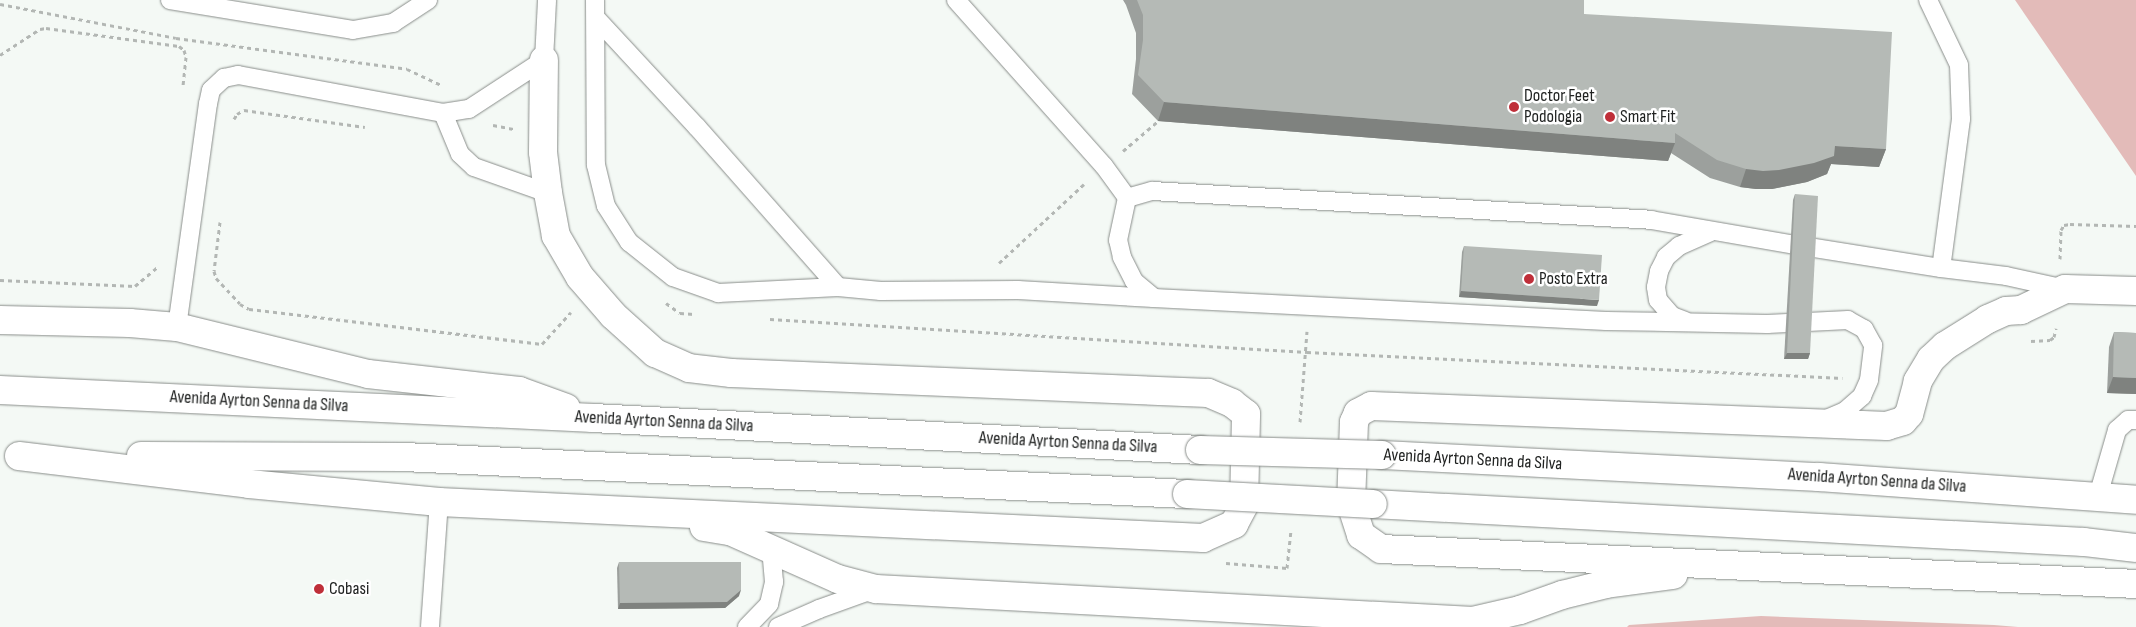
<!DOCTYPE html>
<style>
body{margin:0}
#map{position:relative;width:2136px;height:627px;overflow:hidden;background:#f4f9f5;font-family:"Sofia Sans Condensed",sans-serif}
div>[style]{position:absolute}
.forest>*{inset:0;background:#e3bbb9}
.path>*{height:3px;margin-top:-1.5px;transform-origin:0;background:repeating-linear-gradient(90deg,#b3b7b4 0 4px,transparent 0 8px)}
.roads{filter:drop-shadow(0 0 1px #898d8a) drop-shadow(0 0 1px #898d8a)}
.lane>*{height:18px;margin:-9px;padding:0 9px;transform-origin:9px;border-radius:9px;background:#fff}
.highway>*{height:28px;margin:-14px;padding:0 14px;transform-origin:14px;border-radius:14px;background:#fff}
.bridges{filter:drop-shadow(0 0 1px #898d8a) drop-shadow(0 0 1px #898d8a)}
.highway-bridge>*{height:28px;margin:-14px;padding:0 14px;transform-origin:14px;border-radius:14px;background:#fff}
.wall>*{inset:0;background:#9ca09d}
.shaded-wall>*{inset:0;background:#7f827f}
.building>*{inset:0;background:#b5bab6}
.dots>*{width:14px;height:14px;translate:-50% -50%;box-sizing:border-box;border:2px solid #fff;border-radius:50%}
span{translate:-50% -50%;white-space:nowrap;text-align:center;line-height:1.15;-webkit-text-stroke:5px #fff;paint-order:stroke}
.poi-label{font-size:18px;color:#212322}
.left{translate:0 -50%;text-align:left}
.street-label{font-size:18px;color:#212322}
</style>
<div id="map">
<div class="forest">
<div style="clip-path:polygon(2015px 0,2136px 0,2136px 176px)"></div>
<div style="clip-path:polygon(1761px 616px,1994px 625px,2018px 627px,1627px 627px,1629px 625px)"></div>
</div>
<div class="path">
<div style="left:0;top:4px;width:179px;rotate:10.9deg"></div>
<div style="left:176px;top:38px;width:233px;rotate:7.6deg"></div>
<div style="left:407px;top:69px;width:38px;rotate:25deg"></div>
<div style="left:0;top:55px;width:48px;rotate:-33deg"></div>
<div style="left:40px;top:29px;width:6px;rotate:-9deg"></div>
<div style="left:46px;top:28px;width:134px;rotate:7.7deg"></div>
<div style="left:179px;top:46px;width:6px;rotate:39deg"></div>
<div style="left:184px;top:50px;width:7px;rotate:74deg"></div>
<div style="left:186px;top:57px;width:29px;rotate:96deg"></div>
<div style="left:234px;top:119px;width:6px;rotate:-59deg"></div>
<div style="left:237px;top:114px;width:8px;rotate:-30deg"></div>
<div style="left:244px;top:110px;width:122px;rotate:8deg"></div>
<div style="left:493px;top:125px;width:21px;rotate:11deg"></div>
<div style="left:1123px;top:151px;width:46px;rotate:-40.6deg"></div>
<div style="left:220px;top:222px;width:49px;rotate:97deg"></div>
<div style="left:214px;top:271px;width:7px;rotate:74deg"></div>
<div style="left:216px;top:278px;width:35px;rotate:47deg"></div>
<div style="left:240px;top:304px;width:10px;rotate:29deg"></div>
<div style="left:249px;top:309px;width:295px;rotate:6.8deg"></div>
<div style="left:542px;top:344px;width:43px;rotate:-47.8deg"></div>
<div style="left:2060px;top:259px;width:29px;rotate:-88deg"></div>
<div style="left:2061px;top:230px;width:6px;rotate:-59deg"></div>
<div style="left:2064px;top:225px;width:6px;rotate:-9deg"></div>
<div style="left:2070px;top:224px;width:66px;rotate:1.7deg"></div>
<div style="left:999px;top:263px;width:116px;rotate:-42.9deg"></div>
<div style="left:0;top:280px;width:135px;rotate:2.5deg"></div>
<div style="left:135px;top:286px;width:30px;rotate:-40deg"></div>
<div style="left:666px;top:303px;width:17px;rotate:36deg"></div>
<div style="left:680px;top:313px;width:14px;rotate:4deg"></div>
<div style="left:770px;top:319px;width:538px;rotate:3.52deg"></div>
<div style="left:1307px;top:352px;width:536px;rotate:2.78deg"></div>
<div style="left:2031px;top:341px;width:19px;rotate:-3deg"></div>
<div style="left:2050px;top:340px;width:5px;rotate:-37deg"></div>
<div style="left:2054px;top:337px;width:9px;rotate:-77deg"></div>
<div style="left:1300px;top:422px;width:91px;rotate:-85.6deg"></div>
<div style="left:1226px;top:563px;width:61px;rotate:4.7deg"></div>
<div style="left:1287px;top:568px;width:38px;rotate:-84deg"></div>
</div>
<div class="roads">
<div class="lane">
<div style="left:170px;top:0;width:185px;rotate:9.3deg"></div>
<div style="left:353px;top:30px;width:41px;rotate:-9.9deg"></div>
<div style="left:393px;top:23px;width:42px;rotate:-33.3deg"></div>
<div style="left:595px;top:0;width:165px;rotate:89.7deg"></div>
<div style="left:596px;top:165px;width:42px;rotate:76.3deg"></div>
<div style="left:606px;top:206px;width:43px;rotate:57.4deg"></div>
<div style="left:629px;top:242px;width:56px;rotate:38.5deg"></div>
<div style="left:673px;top:277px;width:48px;rotate:19.6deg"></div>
<div style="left:718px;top:293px;width:120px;rotate:-2.9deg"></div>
<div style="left:838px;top:287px;width:43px;rotate:5.3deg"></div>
<div style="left:881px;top:291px;width:137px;rotate:-0.4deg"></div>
<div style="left:1018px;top:290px;width:136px;rotate:3.4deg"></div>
<div style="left:956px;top:0;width:222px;rotate:48.3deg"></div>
<div style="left:1104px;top:166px;width:39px;rotate:54deg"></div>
<div style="left:1928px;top:0;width:72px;rotate:64.5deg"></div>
<div style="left:1959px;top:65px;width:54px;rotate:87.9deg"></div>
<div style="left:1961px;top:119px;width:150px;rotate:97.6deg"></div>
<div style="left:596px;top:18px;width:149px;rotate:47.2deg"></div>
<div style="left:697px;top:127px;width:213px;rotate:48.6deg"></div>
<div style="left:443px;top:113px;width:44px;rotate:67.5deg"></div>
<div style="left:460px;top:154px;width:19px;rotate:43deg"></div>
<div style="left:474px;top:167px;width:78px;rotate:19.4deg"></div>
<div style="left:1685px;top:321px;width:14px;rotate:-159deg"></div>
<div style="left:1672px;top:316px;width:21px;rotate:-131deg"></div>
<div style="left:1658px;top:300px;width:13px;rotate:-99deg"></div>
<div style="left:1656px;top:287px;width:16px;rotate:-79deg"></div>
<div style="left:1659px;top:271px;width:16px;rotate:-63deg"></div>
<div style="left:1666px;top:257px;width:17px;rotate:-40deg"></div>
<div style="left:1679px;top:246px;width:34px;rotate:-24deg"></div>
<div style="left:177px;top:327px;width:225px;rotate:-82.1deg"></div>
<div style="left:208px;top:104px;width:14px;rotate:-78deg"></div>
<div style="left:211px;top:90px;width:18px;rotate:-43deg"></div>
<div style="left:224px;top:78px;width:14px;rotate:-12deg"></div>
<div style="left:238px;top:75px;width:208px;rotate:10.5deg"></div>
<div style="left:443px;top:113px;width:26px;rotate:-9deg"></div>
<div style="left:469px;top:109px;width:90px;rotate:-33.2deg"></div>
<div style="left:544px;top:60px;width:60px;rotate:-87.1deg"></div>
<div style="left:1824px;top:420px;width:23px;rotate:-23deg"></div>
<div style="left:1845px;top:411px;width:23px;rotate:-41deg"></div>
<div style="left:1862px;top:396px;width:17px;rotate:-66deg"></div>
<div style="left:1869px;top:380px;width:35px;rotate:-83deg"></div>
<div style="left:1873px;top:345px;width:18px;rotate:-119deg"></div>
<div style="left:1864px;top:329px;width:18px;rotate:-151deg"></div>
<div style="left:1848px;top:320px;width:81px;rotate:177.2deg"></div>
<div style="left:1767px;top:324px;width:161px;rotate:-178.9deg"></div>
<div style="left:1606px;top:321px;width:453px;rotate:-177.1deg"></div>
<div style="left:1154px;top:298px;width:26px;rotate:-140deg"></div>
<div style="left:1134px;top:281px;width:27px;rotate:-117deg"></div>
<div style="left:1122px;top:257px;width:17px;rotate:-103deg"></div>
<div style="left:1118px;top:240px;width:43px;rotate:-77.9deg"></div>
<div style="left:1127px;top:198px;width:26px;rotate:-16deg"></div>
<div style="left:1152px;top:191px;width:500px;rotate:3.3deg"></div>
<div style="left:1651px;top:220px;width:153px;rotate:9.8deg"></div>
<div style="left:1802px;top:246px;width:141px;rotate:9deg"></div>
<div style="left:1941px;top:268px;width:65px;rotate:7deg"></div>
<div style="left:2006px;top:276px;width:60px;rotate:12.4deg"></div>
<div style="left:2098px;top:496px;width:69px;rotate:-73.9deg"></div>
<div style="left:2117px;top:430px;width:15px;rotate:-42deg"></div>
<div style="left:2128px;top:420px;width:8px"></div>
<div style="left:430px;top:627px;width:125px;rotate:-85.9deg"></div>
<div style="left:747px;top:627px;width:32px;rotate:-46deg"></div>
<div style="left:769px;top:604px;width:23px;rotate:-77deg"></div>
<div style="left:774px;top:582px;width:34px;rotate:-95deg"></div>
<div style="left:778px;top:627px;width:45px;rotate:-23.7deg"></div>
<div style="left:819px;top:609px;width:59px;rotate:-19.7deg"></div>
</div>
<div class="highway">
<div style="left:2136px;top:291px;width:71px;rotate:-178.4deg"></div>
<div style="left:2065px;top:289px;width:49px;rotate:154.5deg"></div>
<div style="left:2021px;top:310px;width:15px;rotate:176deg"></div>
<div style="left:2006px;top:311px;width:20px;rotate:156deg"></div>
<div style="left:1988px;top:319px;width:51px;rotate:147.9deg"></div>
<div style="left:1945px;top:346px;width:19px;rotate:137deg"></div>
<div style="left:1931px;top:359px;width:26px;rotate:121deg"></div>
<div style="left:1918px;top:381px;width:34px;rotate:105deg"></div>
<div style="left:1909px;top:414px;width:9px;rotate:131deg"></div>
<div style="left:1903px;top:421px;width:17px;rotate:163deg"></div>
<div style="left:1887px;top:426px;width:516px;rotate:-177.78deg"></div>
<div style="left:1371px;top:406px;width:15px;rotate:152deg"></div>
<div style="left:1358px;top:413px;width:10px;rotate:114deg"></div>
<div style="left:1354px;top:422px;width:82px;rotate:92.1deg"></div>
<div style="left:1351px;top:504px;width:33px;rotate:72deg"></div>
<div style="left:1361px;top:535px;width:24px;rotate:35deg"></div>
<div style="left:1381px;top:549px;width:756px;rotate:2.65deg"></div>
<div style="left:0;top:320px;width:130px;rotate:1.3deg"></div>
<div style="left:130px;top:323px;width:47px;rotate:4.9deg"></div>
<div style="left:177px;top:327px;width:197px;rotate:13.8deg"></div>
<div style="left:368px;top:374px;width:152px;rotate:6.4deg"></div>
<div style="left:519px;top:391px;width:50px;rotate:19.9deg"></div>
<div style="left:0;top:390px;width:594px;rotate:2.7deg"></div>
<div style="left:593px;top:418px;width:608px;rotate:3.02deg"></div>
<div style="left:1382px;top:455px;width:438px;rotate:2.9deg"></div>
<div style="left:1819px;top:477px;width:318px;rotate:4.1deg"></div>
<div style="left:19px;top:456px;width:232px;rotate:6.9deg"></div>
<div style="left:249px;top:484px;width:191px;rotate:5.4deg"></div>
<div style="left:439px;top:502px;width:765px;rotate:2.7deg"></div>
<div style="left:1203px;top:538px;width:34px;rotate:-24deg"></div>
<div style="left:1234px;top:524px;width:21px;rotate:-62deg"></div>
<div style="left:1244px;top:505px;width:91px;rotate:-88.7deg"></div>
<div style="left:1246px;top:414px;width:18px;rotate:-142deg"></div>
<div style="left:1232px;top:403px;width:26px;rotate:-157deg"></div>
<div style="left:1208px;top:393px;width:477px;rotate:-177.6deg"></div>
<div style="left:731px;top:373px;width:42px;rotate:-173.2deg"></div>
<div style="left:689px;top:368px;width:37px;rotate:-156deg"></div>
<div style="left:655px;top:353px;width:57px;rotate:-137.9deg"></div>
<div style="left:613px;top:315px;width:50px;rotate:-131deg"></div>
<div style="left:580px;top:277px;width:48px;rotate:-120.3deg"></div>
<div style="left:556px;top:236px;width:44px;rotate:-100.5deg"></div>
<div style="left:548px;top:193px;width:41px;rotate:-97deg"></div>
<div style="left:543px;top:152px;width:92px;rotate:-89.4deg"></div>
<div style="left:141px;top:456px;width:263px;rotate:0.2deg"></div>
<div style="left:404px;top:457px;width:784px;rotate:2.71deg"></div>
<div style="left:1373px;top:504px;width:712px;rotate:3.06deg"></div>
<div style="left:2084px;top:542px;width:52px;rotate:6.6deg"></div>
<div style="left:704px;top:527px;width:26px;rotate:9deg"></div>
<div style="left:730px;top:531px;width:118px;rotate:24deg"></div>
<div style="left:838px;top:579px;width:39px;rotate:15deg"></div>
<div style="left:876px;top:589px;width:598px;rotate:3.07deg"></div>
<div style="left:1473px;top:621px;width:48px;rotate:-13.2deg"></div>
<div style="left:1520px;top:610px;width:45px;rotate:-19.7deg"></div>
<div style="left:1562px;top:595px;width:45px;rotate:-14deg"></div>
<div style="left:1606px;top:584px;width:68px;rotate:-7.7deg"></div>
</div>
</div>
<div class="bridges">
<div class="highway-bridge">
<div style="left:1200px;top:450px;width:182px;rotate:1.6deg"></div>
<div style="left:1187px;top:494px;width:186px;rotate:3.1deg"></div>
</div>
</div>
<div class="wall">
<div style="clip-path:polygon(1123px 0,1584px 0,1584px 14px,1886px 149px,1879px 167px,1831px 164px,1827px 174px,1807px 182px,1772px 189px,1756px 189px,1740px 187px,1710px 178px,1671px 153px,1668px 161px,1158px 121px,1132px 94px,1136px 59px,1136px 33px,1126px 5px)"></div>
<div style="clip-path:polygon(1795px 194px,1810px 353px,1808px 359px,1784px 359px,1793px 200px)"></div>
<div style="clip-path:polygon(1464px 246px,1597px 306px,1459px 297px,1462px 252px)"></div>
<div style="clip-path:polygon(2114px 332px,2136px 333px,2136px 394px,2107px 393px,2109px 347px)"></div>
<div style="clip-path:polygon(619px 562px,739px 596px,725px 608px,618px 609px,617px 568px)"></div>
</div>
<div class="shaded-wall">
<div style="clip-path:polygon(1164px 102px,1675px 143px,1668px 161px,1158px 121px)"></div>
<div style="clip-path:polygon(1835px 146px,1886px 149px,1879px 167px,1831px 164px,1827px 174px,1807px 182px,1772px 189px,1756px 189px,1740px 187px,1746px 169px)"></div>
<div style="clip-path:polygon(1461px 291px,1599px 300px,1597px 306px,1459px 297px)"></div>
<div style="clip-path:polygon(1787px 353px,1810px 353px,1808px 359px,1784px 359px)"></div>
<div style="clip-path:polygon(2113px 377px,2136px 378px,2136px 394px,2107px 393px)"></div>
<div style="clip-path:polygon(741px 590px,739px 596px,725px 608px,618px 609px,620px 603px)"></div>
</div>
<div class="building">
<div style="clip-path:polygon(1137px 0,1584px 0,1584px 14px,1892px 32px,1886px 149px,1835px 146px,1834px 156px,1814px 163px,1779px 170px,1763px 171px,1746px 169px,1717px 160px,1675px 133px,1675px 143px,1164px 102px,1138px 75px,1143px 40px,1143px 15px)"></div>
<div style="clip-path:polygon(1795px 194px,1818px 196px,1810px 353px,1787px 353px)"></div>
<div style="clip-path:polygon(1464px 246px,1602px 255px,1599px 300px,1461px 291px)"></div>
<div style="clip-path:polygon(2114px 332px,2136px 333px,2136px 378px,2113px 377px)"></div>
<div style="clip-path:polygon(619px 562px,741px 562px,741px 590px,727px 602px,620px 603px)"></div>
</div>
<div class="dots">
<div style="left:1514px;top:107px;background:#bf2f39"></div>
<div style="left:1610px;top:117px;background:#bf2f39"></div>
<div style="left:1529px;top:279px;background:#bf2f39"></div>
<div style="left:319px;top:589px;background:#bf2f39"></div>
</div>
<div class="poi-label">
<span class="left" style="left:1524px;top:107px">Doctor Feet<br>Podologia</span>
<span class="left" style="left:1620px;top:117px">Smart Fit</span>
<span class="left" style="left:1539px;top:279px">Posto Extra</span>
<span class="left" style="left:329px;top:589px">Cobasi</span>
</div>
<div class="street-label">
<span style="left:259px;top:402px;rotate:3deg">Avenida Ayrton Senna da Silva</span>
<span style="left:664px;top:422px;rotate:3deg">Avenida Ayrton Senna da Silva</span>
<span style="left:1068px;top:443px;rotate:3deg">Avenida Ayrton Senna da Silva</span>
<span style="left:1473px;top:460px;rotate:3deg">Avenida Ayrton Senna da Silva</span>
<span style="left:1877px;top:481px;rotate:4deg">Avenida Ayrton Senna da Silva</span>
</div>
</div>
